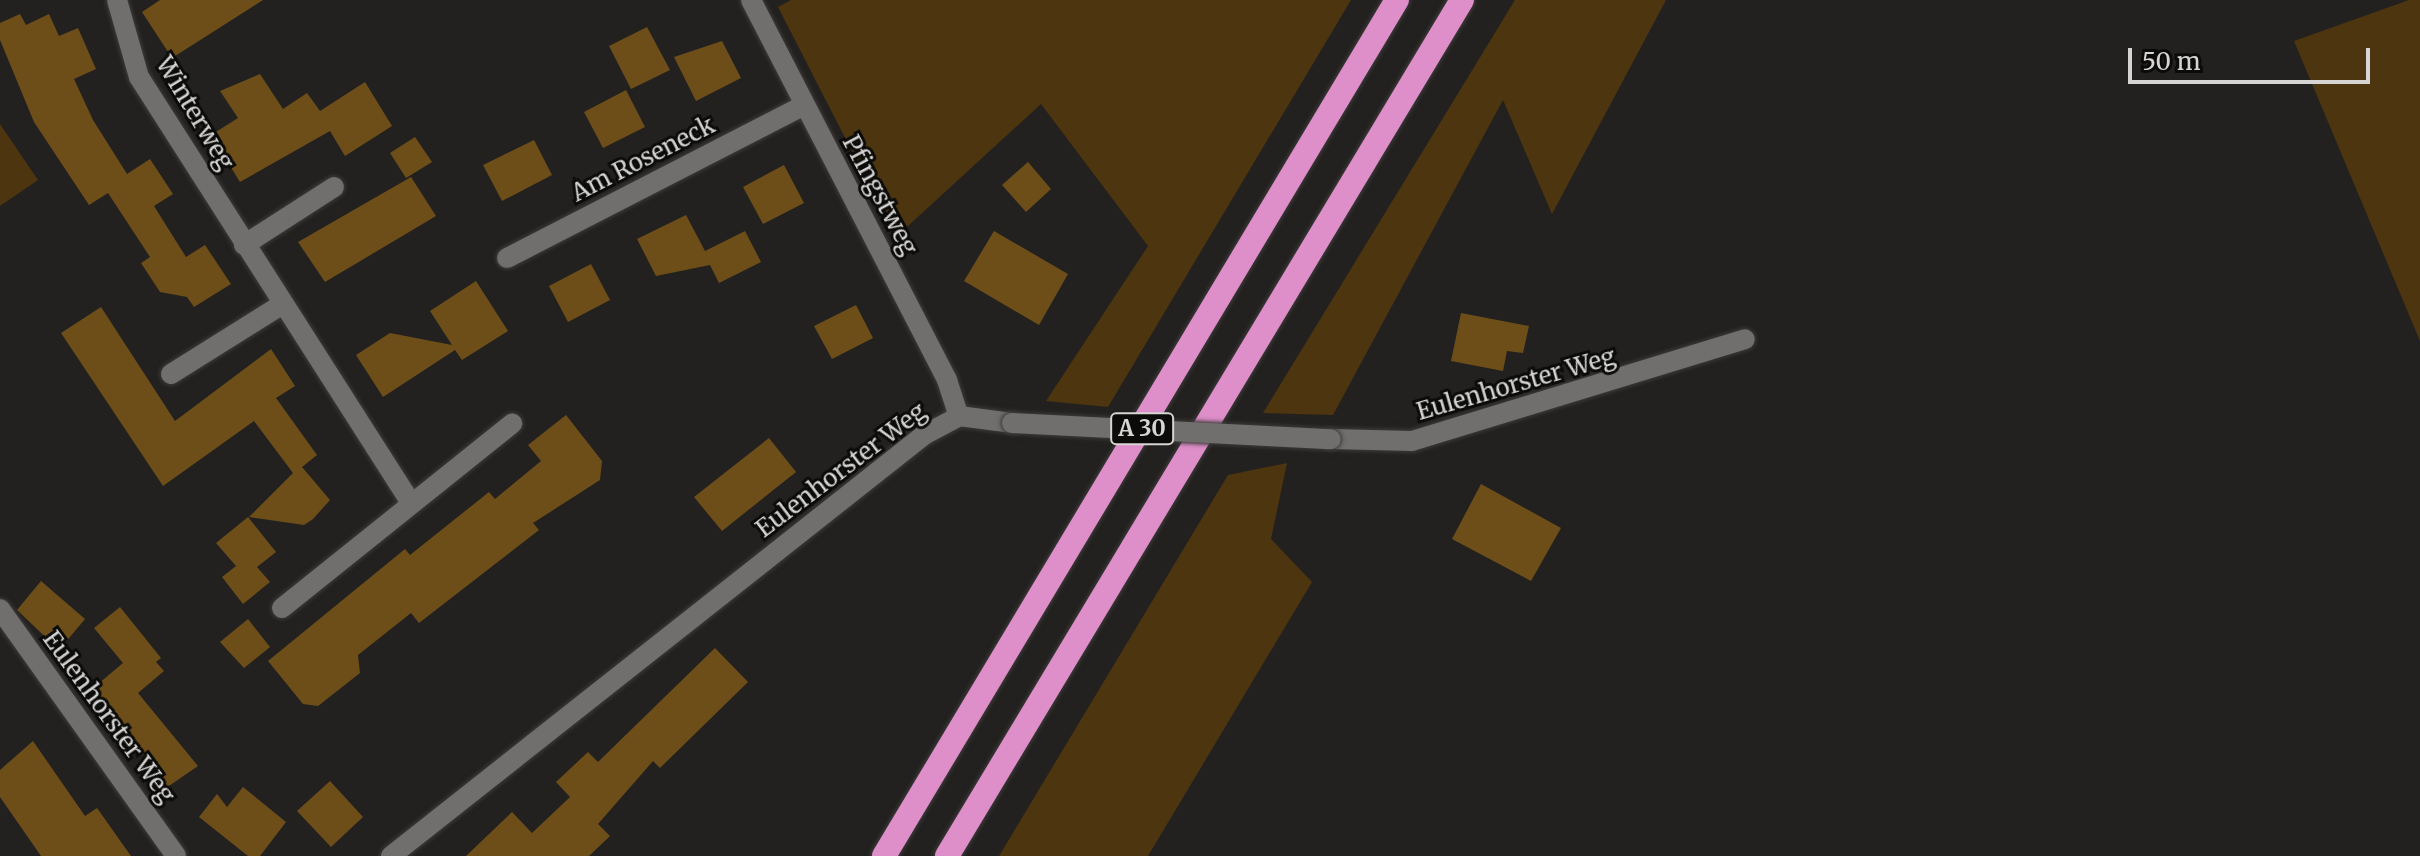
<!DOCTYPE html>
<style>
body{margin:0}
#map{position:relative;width:2420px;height:856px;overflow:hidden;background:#23211f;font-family:Merriweather,serif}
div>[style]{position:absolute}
.green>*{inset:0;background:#4c350f}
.building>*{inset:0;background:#6d4e19}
.roads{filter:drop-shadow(0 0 2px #3c3b39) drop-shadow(0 0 2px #3c3b39)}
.minor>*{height:20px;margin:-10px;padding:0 10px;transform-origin:10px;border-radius:10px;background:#716f6d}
.highway>*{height:24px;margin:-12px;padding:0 12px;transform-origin:12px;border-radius:12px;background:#de8ec9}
.bridges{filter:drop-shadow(0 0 2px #3c3b39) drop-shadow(0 0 2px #3c3b39)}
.minor-bridge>*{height:20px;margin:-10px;padding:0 10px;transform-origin:10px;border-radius:10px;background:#716f6d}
span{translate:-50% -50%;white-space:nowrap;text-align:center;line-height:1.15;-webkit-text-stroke:6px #0b0b0a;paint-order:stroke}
.shield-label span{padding:2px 6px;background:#0b0b0a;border:2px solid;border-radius:6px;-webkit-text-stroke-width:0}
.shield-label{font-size:22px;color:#d6d5d3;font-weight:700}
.street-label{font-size:24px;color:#d6d5d3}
.scale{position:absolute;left:2128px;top:48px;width:242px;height:36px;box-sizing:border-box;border:4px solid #d6d5d3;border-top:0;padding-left:10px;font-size:24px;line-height:28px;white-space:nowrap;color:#d6d5d3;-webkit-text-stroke:6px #0b0b0a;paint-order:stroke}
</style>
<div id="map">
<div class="green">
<div style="clip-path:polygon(791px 0,1351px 0,1108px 407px,1046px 401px,1148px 246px,1041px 104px,896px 237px,778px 7px)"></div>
<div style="clip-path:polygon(1515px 0,1666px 0,1552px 214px,1503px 100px,1333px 415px,1263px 413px)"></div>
<div style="clip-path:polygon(2409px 0,2420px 0,2420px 341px,2294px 41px)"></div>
<div style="clip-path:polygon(0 124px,38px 180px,0 206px)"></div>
<div style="clip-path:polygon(1287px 463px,1271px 539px,1312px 582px,1148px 856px,999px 856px,1228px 475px)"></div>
</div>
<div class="building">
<div style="clip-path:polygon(160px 0,263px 0,172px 58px,142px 12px)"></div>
<div style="clip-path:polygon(20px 14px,26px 25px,49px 14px,59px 36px,78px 28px,96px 69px,74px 79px,93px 120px,127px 174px,150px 159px,173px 194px,154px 206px,186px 257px,205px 245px,231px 284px,194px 307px,187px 297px,160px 292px,141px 263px,150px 257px,108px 193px,89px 205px,34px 122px,0 40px,0 23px)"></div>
<div style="clip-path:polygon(647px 27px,670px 70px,631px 89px,609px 46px)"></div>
<div style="clip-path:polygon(722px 41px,741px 78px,696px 101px,674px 57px)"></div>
<div style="clip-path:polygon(260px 74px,283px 109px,307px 93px,320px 111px,365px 82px,392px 126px,345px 156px,330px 131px,240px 182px,211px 135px,238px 118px,220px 91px)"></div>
<div style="clip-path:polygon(626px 90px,645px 127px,603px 148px,584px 112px)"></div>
<div style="clip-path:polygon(415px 137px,432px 162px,406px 178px,390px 153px)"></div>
<div style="clip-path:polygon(534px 140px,552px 175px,502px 201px,483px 165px)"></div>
<div style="clip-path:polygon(1028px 162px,1051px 189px,1026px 212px,1002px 185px)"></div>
<div style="clip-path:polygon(784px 165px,804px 203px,763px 224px,743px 187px)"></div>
<div style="clip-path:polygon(411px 177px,436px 216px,325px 282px,298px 242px)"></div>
<div style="clip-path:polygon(686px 215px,705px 251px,745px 231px,761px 262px,719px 283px,710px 265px,656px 276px,637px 239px)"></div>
<div style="clip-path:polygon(994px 231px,1068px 274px,1039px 325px,964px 281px)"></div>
<div style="clip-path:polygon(591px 264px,610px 300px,568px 322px,549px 286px)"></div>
<div style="clip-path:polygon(476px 281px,508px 331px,462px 360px,455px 350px,383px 397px,356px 355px,390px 333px,452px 345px,430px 311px)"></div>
<div style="clip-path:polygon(856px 305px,873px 338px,832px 359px,814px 326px)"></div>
<div style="clip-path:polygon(101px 307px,175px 421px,271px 349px,295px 386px,276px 398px,317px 455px,302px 467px,330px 500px,313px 519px,304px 525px,249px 517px,293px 473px,254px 421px,163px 486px,61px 333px)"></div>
<div style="clip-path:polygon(1461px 313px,1529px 326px,1523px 353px,1507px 351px,1503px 371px,1451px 361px)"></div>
<div style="clip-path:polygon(566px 415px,602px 461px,600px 480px,533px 523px,539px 530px,419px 623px,411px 613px,358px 655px,360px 673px,318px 706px,303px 704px,268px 661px,405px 549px,410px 555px,489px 492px,495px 499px,541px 461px,528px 445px)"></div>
<div style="clip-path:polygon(769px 438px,796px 472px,722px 531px,694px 497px)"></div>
<div style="clip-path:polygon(1481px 484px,1561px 528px,1531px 581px,1452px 539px)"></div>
<div style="clip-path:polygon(248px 517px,276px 552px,257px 567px,270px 582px,243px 604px,222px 577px,236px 566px,216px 543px)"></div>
<div style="clip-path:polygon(41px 581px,85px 619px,59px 650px,17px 610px)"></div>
<div style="clip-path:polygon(120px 607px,161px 658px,156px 662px,164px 671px,138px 693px,198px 766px,163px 790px,150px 763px,91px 690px,123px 663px,94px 628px)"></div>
<div style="clip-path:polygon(248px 619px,270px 647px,244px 668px,220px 642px)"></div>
<div style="clip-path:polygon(715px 648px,748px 682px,660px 768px,653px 761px,598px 824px,610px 836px,589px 856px,466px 856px,512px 812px,532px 833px,570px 797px,556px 782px,588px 752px,598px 762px)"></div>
<div style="clip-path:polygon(33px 741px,85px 816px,97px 808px,131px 856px,41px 856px,0 797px,0 770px)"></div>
<div style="clip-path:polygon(330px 781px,363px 817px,331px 847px,297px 811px)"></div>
<div style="clip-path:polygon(243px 787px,286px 822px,260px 856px,248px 856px,199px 817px,217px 794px,227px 807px)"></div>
</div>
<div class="roads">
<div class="minor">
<div style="left:117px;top:0;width:80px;rotate:74.1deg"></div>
<div style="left:139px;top:77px;width:505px;rotate:57.44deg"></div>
<div style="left:751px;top:0;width:428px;rotate:62.7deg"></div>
<div style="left:947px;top:380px;width:38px;rotate:72deg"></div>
<div style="left:244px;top:245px;width:107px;rotate:-32.8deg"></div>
<div style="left:507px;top:258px;width:333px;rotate:-27.2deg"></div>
<div style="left:171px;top:374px;width:130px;rotate:-32.1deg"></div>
<div style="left:1331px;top:439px;width:81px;rotate:1.4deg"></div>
<div style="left:1412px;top:441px;width:348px;rotate:-17deg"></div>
<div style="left:282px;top:608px;width:295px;rotate:-38.7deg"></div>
<div style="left:0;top:609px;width:303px;rotate:54.5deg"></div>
<div style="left:391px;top:856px;width:679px;rotate:-38.3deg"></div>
<div style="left:924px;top:435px;width:40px;rotate:-28deg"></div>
<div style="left:959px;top:416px;width:53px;rotate:7.5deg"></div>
</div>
<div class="highway">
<div style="left:884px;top:856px;width:998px;rotate:-59.07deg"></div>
<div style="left:947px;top:856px;width:999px;rotate:-58.97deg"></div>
</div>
</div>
<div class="bridges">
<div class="minor-bridge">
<div style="left:1012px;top:423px;width:319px;rotate:2.9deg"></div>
</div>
</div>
<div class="shield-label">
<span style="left:1142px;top:429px">A 30</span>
</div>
<div class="street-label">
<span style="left:195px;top:113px;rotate:59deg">Winterweg</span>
<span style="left:643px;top:159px;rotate:-27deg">Am Roseneck</span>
<span style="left:880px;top:195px;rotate:62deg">Pfingstweg</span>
<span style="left:1516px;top:384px;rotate:-16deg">Eulenhorster Weg</span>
<span style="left:841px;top:470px;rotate:-37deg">Eulenhorster Weg</span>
<span style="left:109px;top:717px;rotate:54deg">Eulenhorster Weg</span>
</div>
<div class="scale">50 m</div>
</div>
